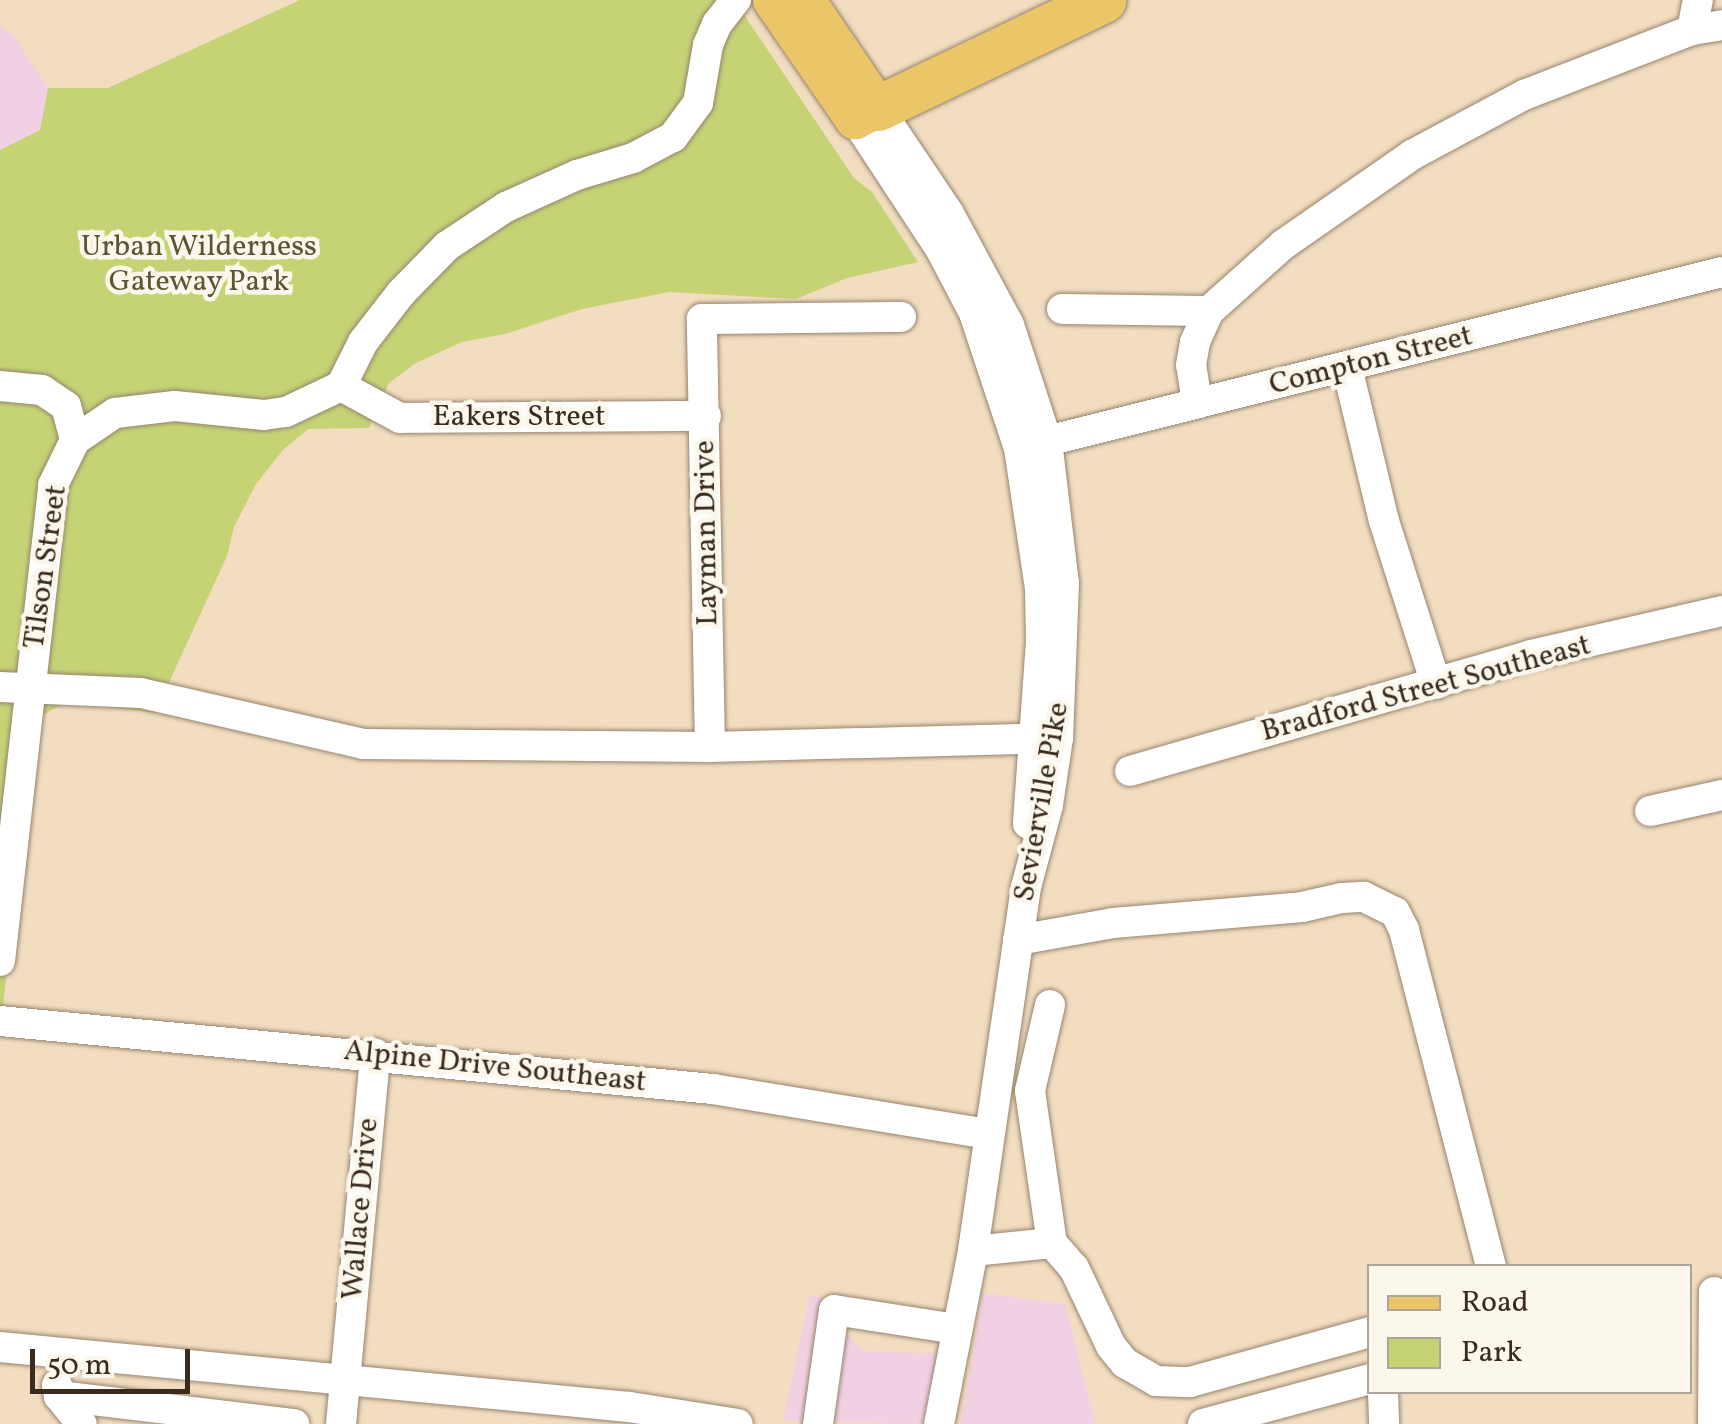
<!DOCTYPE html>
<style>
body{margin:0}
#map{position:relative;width:1722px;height:1424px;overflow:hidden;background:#f2ddc0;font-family:Vollkorn,serif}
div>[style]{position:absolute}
.built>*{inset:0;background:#f1d0e3}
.green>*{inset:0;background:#c6d375}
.roads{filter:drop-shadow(0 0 2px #96846f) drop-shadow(0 0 2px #96846f)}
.minor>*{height:30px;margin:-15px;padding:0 15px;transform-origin:15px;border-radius:15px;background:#fff}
.major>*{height:40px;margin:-20px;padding:0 20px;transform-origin:20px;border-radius:20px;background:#ebc669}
.highway>*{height:45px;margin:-22.5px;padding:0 22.5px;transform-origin:22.5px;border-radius:22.5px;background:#ebc669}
span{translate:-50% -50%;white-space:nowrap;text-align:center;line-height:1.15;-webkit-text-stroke:9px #fbf7ec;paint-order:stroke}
.park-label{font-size:30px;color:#5e5434}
.street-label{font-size:30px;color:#3b2a1e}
.legend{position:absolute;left:1367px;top:1264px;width:325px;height:130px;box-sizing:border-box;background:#fbf7ec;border:2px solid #aea59a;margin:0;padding:12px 18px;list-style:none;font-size:30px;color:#3b2a1e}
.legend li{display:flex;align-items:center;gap:20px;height:50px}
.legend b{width:50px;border:2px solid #aea59a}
.scale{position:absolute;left:30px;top:1349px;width:160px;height:45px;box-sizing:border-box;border:5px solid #3b2a1e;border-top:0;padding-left:12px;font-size:30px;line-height:35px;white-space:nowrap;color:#3b2a1e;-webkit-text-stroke:8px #fbf7ec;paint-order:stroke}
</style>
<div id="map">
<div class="built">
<div style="clip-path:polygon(0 25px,17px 40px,48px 88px,41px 130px,0 150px)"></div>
<div style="clip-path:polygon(983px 1293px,1065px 1304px,1096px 1424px,961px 1424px)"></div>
<div style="clip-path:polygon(810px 1295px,843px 1303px,838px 1325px,863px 1351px,944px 1354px,932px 1424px,783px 1421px)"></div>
</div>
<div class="green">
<div style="clip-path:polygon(300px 0,734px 0,854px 178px,872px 192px,918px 262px,847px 278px,796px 299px,669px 292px,582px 309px,505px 334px,462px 342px,416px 363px,389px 383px,369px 428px,308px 429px,283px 450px,256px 484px,234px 527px,227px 556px,155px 713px,67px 702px,35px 719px,0 1033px,0 150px,40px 130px,48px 88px,108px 88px)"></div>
</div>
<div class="roads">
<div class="minor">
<div style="left:1692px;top:30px;width:31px;rotate:-79deg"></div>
<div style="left:878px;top:108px;width:125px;rotate:56.1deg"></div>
<div style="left:948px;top:212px;width:128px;rotate:61.6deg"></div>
<div style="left:1009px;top:325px;width:122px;rotate:71.9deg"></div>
<div style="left:1047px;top:441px;width:143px;rotate:83.2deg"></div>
<div style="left:1064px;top:583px;width:155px;rotate:92.2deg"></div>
<div style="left:1058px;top:738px;width:68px;rotate:98.5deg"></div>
<div style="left:1048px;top:805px;width:85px;rotate:105deg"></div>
<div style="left:1026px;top:887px;width:368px;rotate:98.3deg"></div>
<div style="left:973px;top:1251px;width:176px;rotate:101.1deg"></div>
<div style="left:855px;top:119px;width:157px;rotate:56.7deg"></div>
<div style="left:941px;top:250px;width:71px;rotate:62.4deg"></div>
<div style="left:974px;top:313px;width:142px;rotate:71.6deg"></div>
<div style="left:1019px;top:448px;width:142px;rotate:81.5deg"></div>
<div style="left:1040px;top:588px;width:53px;rotate:88.9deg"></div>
<div style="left:1041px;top:641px;width:183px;rotate:94.1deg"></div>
<div style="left:1062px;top:309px;width:147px;rotate:0.8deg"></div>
<div style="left:1347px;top:367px;width:158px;rotate:76.5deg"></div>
<div style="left:1384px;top:521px;width:171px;rotate:72.3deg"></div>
<div style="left:0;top:386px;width:42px;rotate:5.4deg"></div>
<div style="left:42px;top:390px;width:29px;rotate:34deg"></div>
<div style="left:66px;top:406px;width:35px;rotate:75deg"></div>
<div style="left:341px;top:386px;width:67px;rotate:28.5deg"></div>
<div style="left:400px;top:418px;width:306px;rotate:-0.4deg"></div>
<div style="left:1197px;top:402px;width:37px;rotate:-99deg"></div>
<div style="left:1191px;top:365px;width:23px;rotate:-80deg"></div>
<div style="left:1195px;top:342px;width:34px;rotate:-66deg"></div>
<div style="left:1209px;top:311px;width:101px;rotate:-41.8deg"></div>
<div style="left:1284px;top:244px;width:156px;rotate:-34.8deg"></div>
<div style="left:1412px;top:155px;width:127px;rotate:-28.2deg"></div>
<div style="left:1524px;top:95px;width:180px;rotate:-21.2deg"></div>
<div style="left:1692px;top:30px;width:30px;rotate:-9deg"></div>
<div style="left:1027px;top:446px;width:716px;rotate:-14.06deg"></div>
<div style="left:0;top:687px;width:141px;rotate:2.4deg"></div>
<div style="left:141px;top:693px;width:228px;rotate:12.9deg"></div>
<div style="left:363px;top:744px;width:347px;rotate:0.5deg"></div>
<div style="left:710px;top:747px;width:348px;rotate:-1.5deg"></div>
<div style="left:710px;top:747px;width:428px;rotate:-91.1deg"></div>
<div style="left:702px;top:319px;width:199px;rotate:-0.6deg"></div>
<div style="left:1130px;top:771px;width:417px;rotate:-16.1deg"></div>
<div style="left:1531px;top:655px;width:196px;rotate:-13deg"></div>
<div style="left:1650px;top:811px;width:74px;rotate:-12.5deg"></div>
<div style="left:1018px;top:940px;width:97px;rotate:-10.1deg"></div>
<div style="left:1113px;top:923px;width:190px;rotate:-4.8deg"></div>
<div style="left:1302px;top:907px;width:41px;rotate:-12.7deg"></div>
<div style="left:1342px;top:898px;width:22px;rotate:-3deg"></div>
<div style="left:1364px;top:897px;width:34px;rotate:26deg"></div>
<div style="left:1395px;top:912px;width:20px;rotate:63deg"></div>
<div style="left:1404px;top:930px;width:347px;rotate:75.5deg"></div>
<div style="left:0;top:961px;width:479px;rotate:-83.6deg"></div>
<div style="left:53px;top:485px;width:50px;rotate:-63.9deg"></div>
<div style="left:75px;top:440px;width:48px;rotate:-34deg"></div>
<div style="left:115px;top:413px;width:60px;rotate:-6.7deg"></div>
<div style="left:175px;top:406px;width:89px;rotate:5.8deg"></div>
<div style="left:264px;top:415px;width:22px;rotate:-8deg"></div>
<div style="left:286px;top:412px;width:61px;rotate:-25.3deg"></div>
<div style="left:341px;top:386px;width:49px;rotate:-63.4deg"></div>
<div style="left:363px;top:342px;width:62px;rotate:-52.2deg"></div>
<div style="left:401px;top:293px;width:66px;rotate:-45.6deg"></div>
<div style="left:447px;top:246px;width:71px;rotate:-33.5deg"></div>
<div style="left:506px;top:207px;width:78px;rotate:-24.3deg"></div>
<div style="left:577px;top:175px;width:59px;rotate:-16.9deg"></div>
<div style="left:633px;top:158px;width:45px;rotate:-27.7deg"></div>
<div style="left:673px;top:137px;width:42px;rotate:-53.7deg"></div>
<div style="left:698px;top:103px;width:59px;rotate:-80.2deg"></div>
<div style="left:708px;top:45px;width:23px;rotate:-67deg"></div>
<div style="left:717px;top:24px;width:31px;rotate:-52deg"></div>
<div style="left:1050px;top:1005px;width:88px;rotate:103.1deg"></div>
<div style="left:1030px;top:1091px;width:154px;rotate:81.8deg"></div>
<div style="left:0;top:1021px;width:716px;rotate:5.45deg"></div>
<div style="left:713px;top:1089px;width:279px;rotate:9.3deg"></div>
<div style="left:973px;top:1251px;width:79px;rotate:-5.8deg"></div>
<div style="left:1052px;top:1243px;width:33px;rotate:49deg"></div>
<div style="left:1074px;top:1268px;width:86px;rotate:64.6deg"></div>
<div style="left:1111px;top:1346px;width:22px;rotate:51deg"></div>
<div style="left:1125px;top:1363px;width:36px;rotate:30deg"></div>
<div style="left:1156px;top:1381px;width:34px;rotate:2deg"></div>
<div style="left:1190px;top:1382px;width:187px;rotate:-15.5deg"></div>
<div style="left:0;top:1347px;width:632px;rotate:5.45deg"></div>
<div style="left:629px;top:1407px;width:110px;rotate:8.9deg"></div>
<div style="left:57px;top:1385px;width:11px;rotate:80deg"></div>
<div style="left:59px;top:1396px;width:36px;rotate:51deg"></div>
<div style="left:1383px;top:1392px;width:32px;rotate:88deg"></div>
<div style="left:59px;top:1396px;width:237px;rotate:6.8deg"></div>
<div style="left:341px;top:1424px;width:372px;rotate:-84.7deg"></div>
<div style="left:818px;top:1424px;width:115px;rotate:-82deg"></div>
<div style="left:834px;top:1310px;width:124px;rotate:8.8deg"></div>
<div style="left:1203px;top:1424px;width:173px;rotate:-15.1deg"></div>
<div style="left:1713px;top:1424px;width:132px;rotate:-89.6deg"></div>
</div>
<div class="major">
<div style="left:773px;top:0;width:145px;rotate:55.4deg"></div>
<div style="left:855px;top:119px;width:25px;rotate:-26deg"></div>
<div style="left:878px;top:108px;width:130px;rotate:-124.1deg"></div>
</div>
<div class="highway">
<div style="left:878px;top:108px;width:250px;rotate:-25.6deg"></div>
</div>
</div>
<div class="park-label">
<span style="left:199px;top:264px">Urban Wilderness<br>Gateway Park</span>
</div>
<div class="street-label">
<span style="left:1371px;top:361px;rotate:-14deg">Compton Street</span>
<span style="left:519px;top:417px">Eakers Street</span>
<span style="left:707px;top:533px;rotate:-91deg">Layman Drive</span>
<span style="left:46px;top:567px;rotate:-82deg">Tilson Street</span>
<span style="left:1426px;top:689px;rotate:-15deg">Bradford Street Southeast</span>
<span style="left:1042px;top:802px;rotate:-80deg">Sevierville Pike</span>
<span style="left:495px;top:1067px;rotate:6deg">Alpine Drive Southeast</span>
<span style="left:361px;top:1209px;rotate:-85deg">Wallace Drive</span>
</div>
<ul class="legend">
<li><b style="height:12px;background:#ebc669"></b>Road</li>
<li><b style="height:28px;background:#c6d375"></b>Park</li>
</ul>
<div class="scale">50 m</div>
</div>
